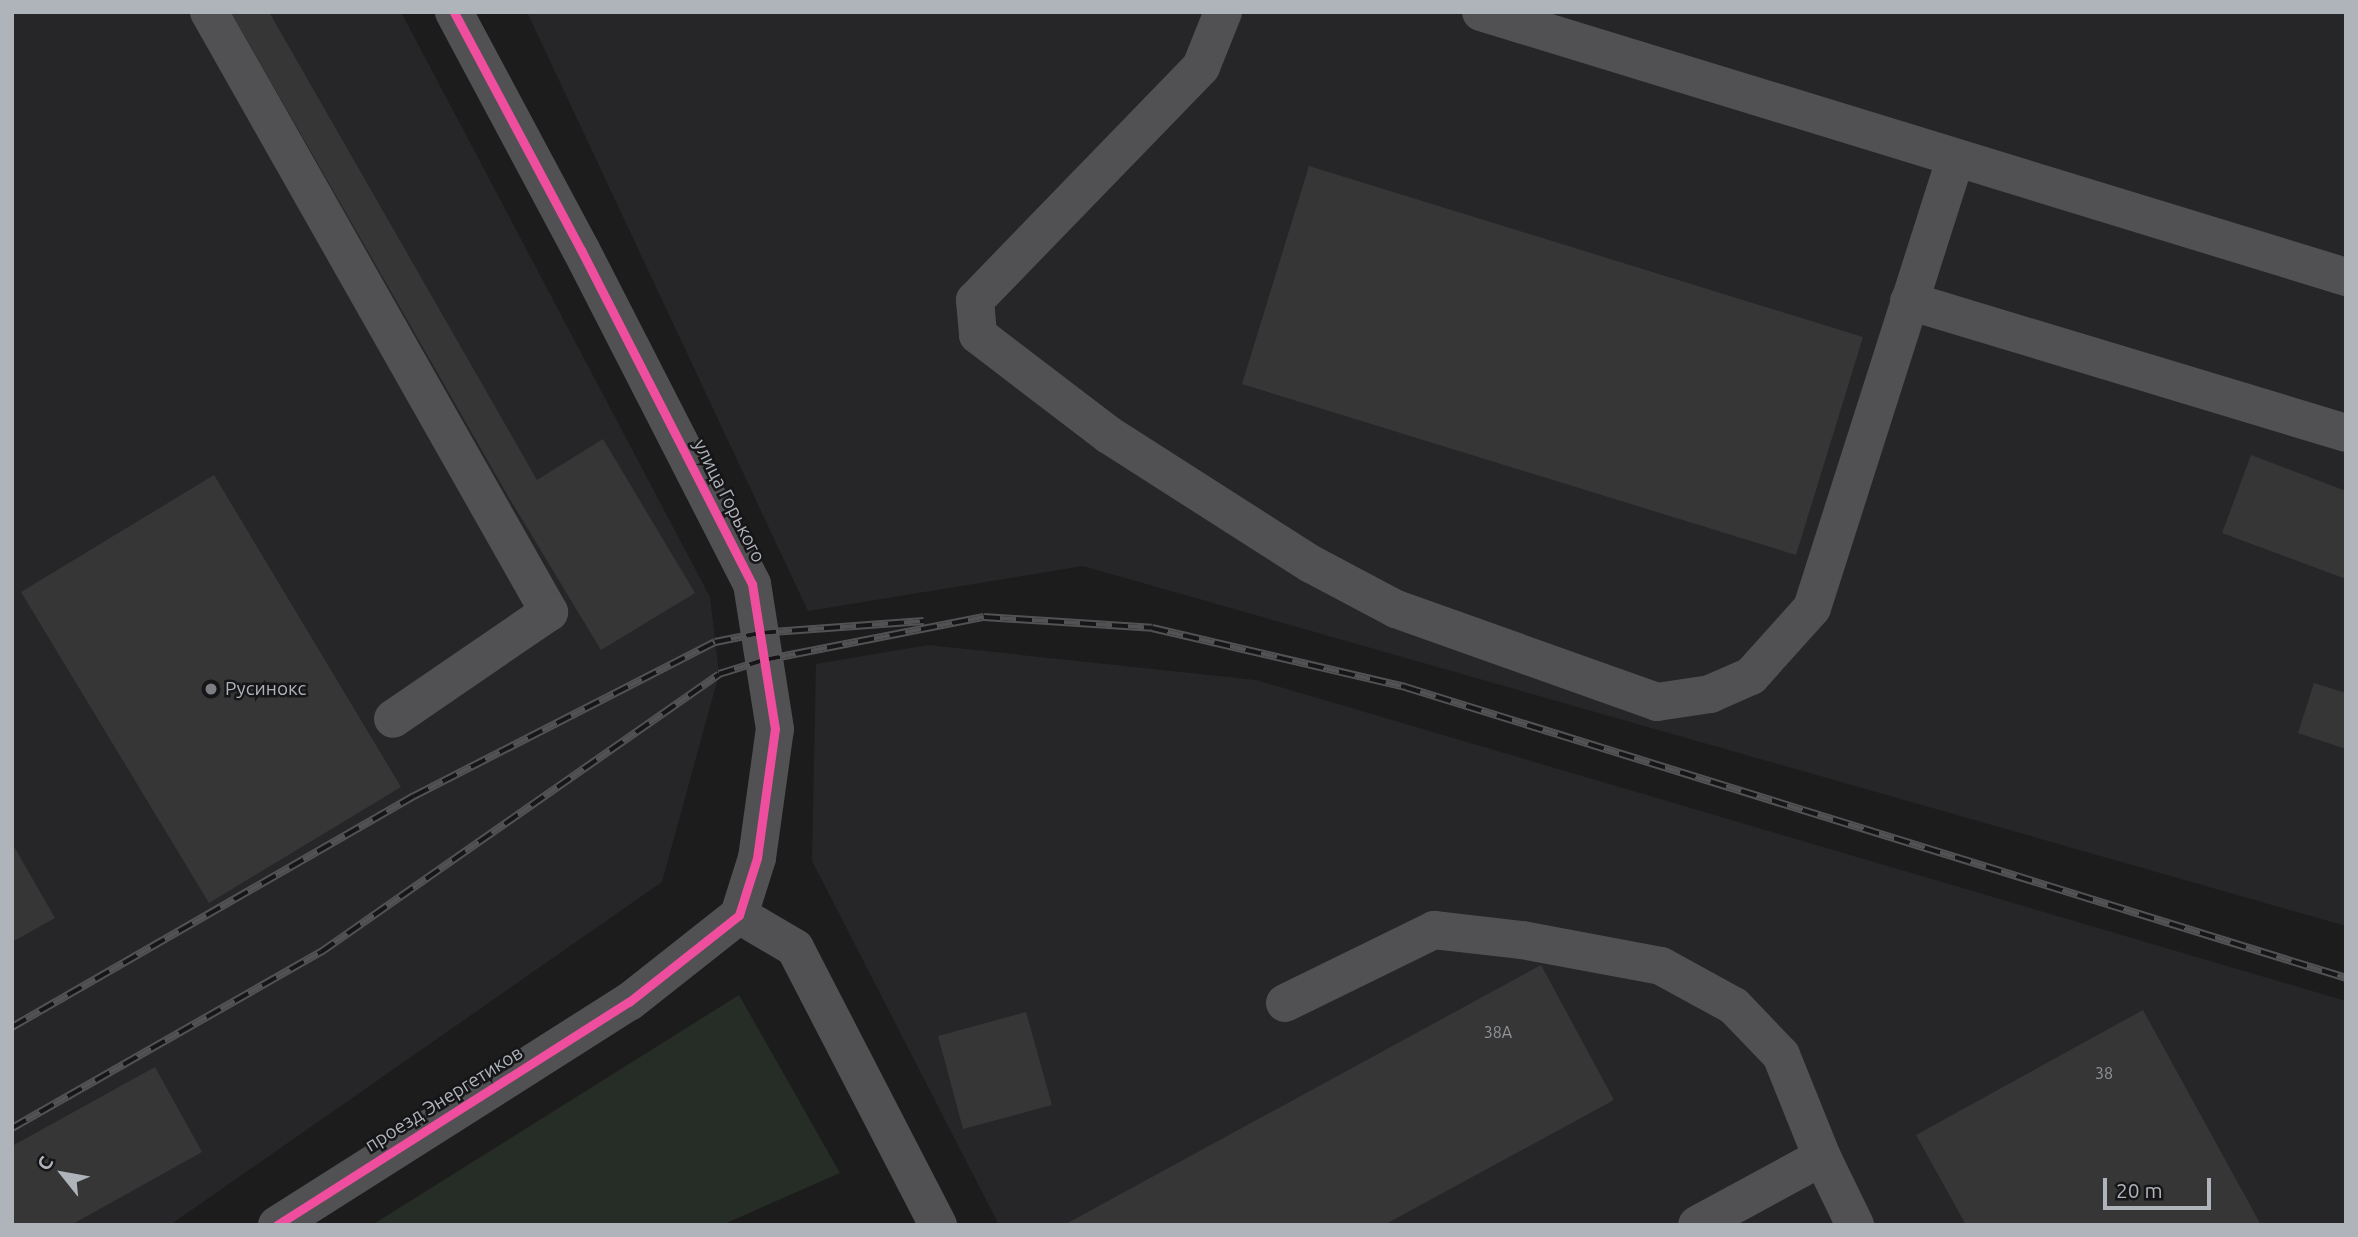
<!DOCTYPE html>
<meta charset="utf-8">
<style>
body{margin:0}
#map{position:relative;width:2358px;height:1237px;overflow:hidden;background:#1c1c1c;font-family:Ubuntu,sans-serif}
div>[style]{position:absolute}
.built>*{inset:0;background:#262628}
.green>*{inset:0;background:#262c26}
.building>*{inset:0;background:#363637}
.minor>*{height:38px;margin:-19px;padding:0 19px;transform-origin:19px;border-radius:19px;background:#515154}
.rail>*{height:8px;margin-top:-4px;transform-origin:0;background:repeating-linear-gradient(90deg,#161618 0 16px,#525255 0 32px);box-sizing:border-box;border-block:2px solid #525255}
.cycleway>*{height:9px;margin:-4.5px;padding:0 4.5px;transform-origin:4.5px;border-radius:4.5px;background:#ef4d9e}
.dots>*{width:19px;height:19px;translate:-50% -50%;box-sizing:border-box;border:4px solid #161618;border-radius:50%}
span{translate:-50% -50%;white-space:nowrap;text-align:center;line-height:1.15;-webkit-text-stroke:5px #161618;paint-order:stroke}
.number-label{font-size:16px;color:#919499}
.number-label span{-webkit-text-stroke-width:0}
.street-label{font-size:19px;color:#afb3ba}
.poi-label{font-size:19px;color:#afb3ba}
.left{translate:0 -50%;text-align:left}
.frame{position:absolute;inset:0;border:14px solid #afb3ba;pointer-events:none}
.north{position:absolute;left:28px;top:1139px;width:70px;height:70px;-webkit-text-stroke:5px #161618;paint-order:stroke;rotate:301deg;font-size:19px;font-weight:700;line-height:28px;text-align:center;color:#afb3ba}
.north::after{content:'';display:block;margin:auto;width:24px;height:32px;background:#afb3ba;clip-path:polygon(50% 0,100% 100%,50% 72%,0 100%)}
.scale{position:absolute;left:2103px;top:1178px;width:108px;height:32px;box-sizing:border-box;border:4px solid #afb3ba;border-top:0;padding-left:9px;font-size:21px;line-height:24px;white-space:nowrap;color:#afb3ba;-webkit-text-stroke:5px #161618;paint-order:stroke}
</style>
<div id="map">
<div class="built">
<div style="clip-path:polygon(12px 12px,401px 12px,710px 597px,719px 674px,662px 882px,170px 1225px,12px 1225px)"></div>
<div style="clip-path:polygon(527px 12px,2346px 12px,2346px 926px,1083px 566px,808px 611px)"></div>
<div style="clip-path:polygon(928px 645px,1256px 680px,2346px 1001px,2346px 1225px,999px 1225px,812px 861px,816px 664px)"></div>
</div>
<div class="green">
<div style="clip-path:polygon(739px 995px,840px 1173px,722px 1225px,372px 1225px)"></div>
</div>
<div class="building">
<div style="clip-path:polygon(231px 12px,269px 12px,537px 480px,603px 439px,695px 593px,601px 650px,508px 496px)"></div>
<div style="clip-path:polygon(1309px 166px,1863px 337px,1796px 555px,1242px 384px)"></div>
<div style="clip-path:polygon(2251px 455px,2346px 491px,2346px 579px,2222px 533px)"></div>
<div style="clip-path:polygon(214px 475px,401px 787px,209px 903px,21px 592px)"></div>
<div style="clip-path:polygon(2314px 683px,2346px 693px,2346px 749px,2298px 733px)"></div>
<div style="clip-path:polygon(12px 843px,55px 918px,12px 942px)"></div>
<div style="clip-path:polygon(1541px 965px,1614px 1100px,1384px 1225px,1064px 1225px)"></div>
<div style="clip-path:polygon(2143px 1010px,2261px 1225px,1966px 1225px,1916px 1135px)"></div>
<div style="clip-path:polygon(1026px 1012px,1052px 1105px,963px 1129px,938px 1036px)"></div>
<div style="clip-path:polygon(155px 1067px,202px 1152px,71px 1225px,12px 1225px,12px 1146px)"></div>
</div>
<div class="minor">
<div style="left:209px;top:12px;width:690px;rotate:60.46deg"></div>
<div style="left:549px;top:612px;width:189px;rotate:145.6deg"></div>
<div style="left:1223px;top:12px;width:59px;rotate:111.8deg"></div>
<div style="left:1201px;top:67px;width:325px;rotate:134.1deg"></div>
<div style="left:975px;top:300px;width:35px;rotate:85deg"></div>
<div style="left:978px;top:335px;width:165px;rotate:37.4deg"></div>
<div style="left:1109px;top:435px;width:240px;rotate:32.6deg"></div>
<div style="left:1311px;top:564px;width:96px;rotate:27.9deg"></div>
<div style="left:1396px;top:609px;width:277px;rotate:19.6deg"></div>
<div style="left:1657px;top:702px;width:54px;rotate:-8.6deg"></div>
<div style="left:1710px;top:694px;width:45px;rotate:-23.7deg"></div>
<div style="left:1751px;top:676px;width:91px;rotate:-48.1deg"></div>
<div style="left:1812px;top:608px;width:472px;rotate:-72.3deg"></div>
<div style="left:1481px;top:12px;width:905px;rotate:17.03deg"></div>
<div style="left:1909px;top:301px;width:457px;rotate:16.8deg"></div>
<div style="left:739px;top:915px;width:65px;rotate:30.5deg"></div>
<div style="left:795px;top:948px;width:312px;rotate:62.7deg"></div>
<div style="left:1285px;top:1003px;width:166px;rotate:-26.1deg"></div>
<div style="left:1434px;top:930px;width:89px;rotate:6.5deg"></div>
<div style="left:1522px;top:940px;width:141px;rotate:10.6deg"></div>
<div style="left:1661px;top:966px;width:83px;rotate:28.7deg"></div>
<div style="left:1734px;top:1006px;width:68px;rotate:46.2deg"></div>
<div style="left:1781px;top:1055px;width:110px;rotate:68.1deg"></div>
<div style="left:1822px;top:1157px;width:142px;rotate:151.5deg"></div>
<div style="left:1822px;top:1157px;width:76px;rotate:64.1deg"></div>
<div style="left:277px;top:1225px;width:417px;rotate:-32.4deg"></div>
<div style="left:629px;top:1002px;width:140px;rotate:-38.3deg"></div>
<div style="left:739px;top:915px;width:60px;rotate:-72.5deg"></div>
<div style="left:757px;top:858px;width:130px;rotate:-82.1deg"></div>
<div style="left:775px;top:729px;width:147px;rotate:-99deg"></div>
<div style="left:752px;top:584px;width:375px;rotate:-117.1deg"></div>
<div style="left:581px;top:250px;width:270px;rotate:-118.1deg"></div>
</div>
<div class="rail">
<div style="left:12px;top:1027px;width:464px;rotate:-29.9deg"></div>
<div style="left:414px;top:796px;width:338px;rotate:-27.1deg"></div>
<div style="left:715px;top:642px;width:46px;rotate:-11.3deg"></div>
<div style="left:760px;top:633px;width:164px;rotate:-4.2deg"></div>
<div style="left:12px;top:1128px;width:356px;rotate:-29.7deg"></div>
<div style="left:321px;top:952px;width:485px;rotate:-34.9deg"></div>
<div style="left:719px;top:674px;width:47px;rotate:-17.3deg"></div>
<div style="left:764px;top:660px;width:224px;rotate:-11.1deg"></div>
<div style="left:984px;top:617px;width:168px;rotate:3.7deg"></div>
<div style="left:1152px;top:628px;width:260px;rotate:13.1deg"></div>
<div style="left:1405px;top:687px;width:985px;rotate:17.18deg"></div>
</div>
<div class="cycleway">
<div style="left:277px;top:1225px;width:417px;rotate:-32.4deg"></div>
<div style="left:629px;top:1002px;width:140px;rotate:-38.3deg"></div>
<div style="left:739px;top:915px;width:60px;rotate:-72.5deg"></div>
<div style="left:757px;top:858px;width:130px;rotate:-82.1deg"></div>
<div style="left:775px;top:729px;width:147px;rotate:-99deg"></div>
<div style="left:752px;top:584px;width:375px;rotate:-117.1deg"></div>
<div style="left:581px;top:250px;width:270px;rotate:-118.1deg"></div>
</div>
<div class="dots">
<div style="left:211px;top:689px;background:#7c7e83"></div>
</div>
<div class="number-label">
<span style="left:1498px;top:1032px">38А</span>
<span style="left:2104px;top:1073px">38</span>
</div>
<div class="street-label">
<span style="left:729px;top:501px;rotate:63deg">улица Горького</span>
<span style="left:444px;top:1099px;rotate:-32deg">проезд Энергетиков</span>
</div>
<div class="poi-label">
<span class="left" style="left:225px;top:689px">Русинокс</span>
</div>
<div class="frame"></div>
<div class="north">С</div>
<div class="scale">20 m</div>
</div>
